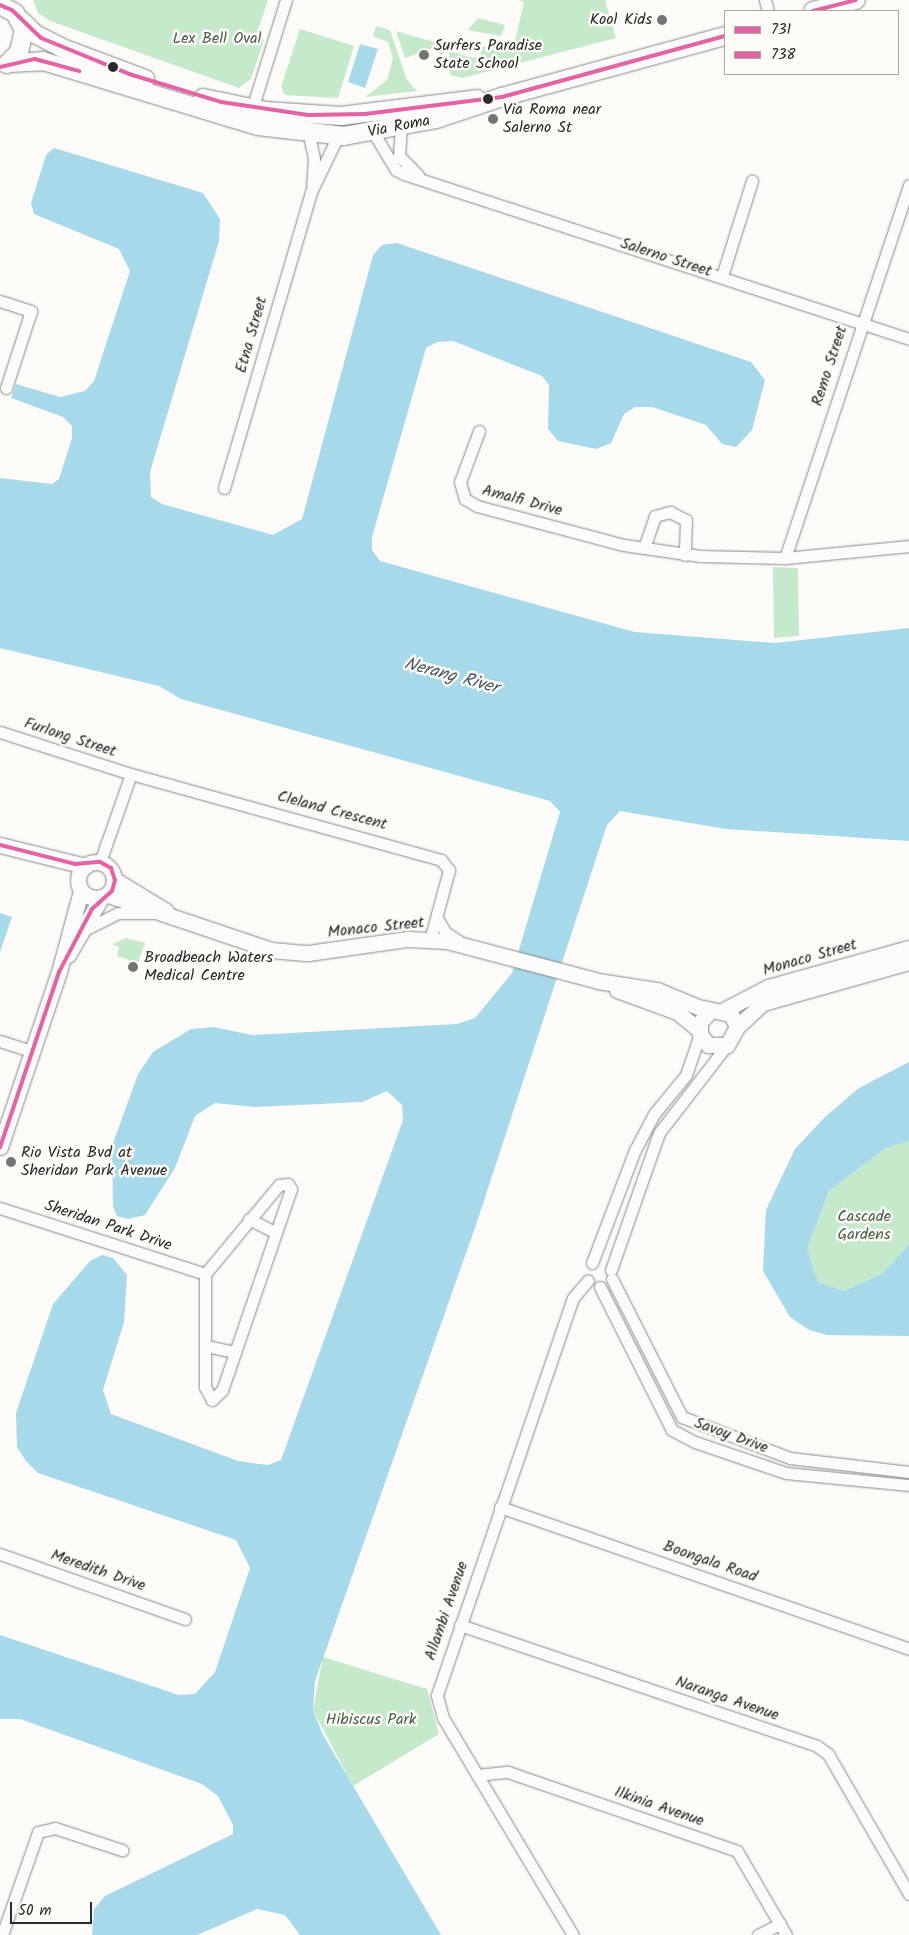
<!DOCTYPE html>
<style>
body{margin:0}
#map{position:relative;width:909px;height:1935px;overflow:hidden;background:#fcfbf8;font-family:Kalam,sans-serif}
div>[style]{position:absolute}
.green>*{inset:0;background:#c4e9cb}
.water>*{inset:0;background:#a6d9e9}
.roads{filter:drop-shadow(0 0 1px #898987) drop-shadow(0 0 1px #898987)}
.street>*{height:11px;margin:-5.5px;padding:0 5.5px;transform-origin:5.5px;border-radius:5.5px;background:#fbfbf9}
.secondary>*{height:15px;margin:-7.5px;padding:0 7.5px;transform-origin:7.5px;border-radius:7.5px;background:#fbfbf9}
.secondary>.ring{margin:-7.5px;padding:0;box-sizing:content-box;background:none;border:15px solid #fbfbf9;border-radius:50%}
.primary>*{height:18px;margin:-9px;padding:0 9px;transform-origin:9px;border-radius:9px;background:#fbfbf9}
.bus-1>*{height:4px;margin:-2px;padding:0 2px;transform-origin:2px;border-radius:2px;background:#e463a4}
.bus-2>*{height:4px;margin:-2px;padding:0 2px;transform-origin:2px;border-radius:2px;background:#e463a4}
.dots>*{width:14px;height:14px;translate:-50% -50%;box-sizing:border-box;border:2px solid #fdfcf7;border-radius:50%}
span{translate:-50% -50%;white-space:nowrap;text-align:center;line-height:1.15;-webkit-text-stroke:5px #fdfcf7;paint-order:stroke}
.poi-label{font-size:16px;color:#2b2b2b}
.right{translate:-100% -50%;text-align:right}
.left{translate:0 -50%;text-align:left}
.park-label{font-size:16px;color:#4b6050}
.street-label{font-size:16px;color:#2b2b2b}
.water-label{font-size:18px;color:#455b62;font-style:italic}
.legend{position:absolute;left:724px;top:10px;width:175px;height:65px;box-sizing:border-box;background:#fdfcf7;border:1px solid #a9a8a5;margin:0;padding:6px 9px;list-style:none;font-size:15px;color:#2b2b2b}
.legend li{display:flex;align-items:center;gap:10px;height:25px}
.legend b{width:25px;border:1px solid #a9a8a5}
.scale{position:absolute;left:10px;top:1902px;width:82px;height:22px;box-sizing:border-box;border:2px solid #2b2b2b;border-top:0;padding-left:6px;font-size:15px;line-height:18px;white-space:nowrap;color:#2b2b2b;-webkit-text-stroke:4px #fdfcf7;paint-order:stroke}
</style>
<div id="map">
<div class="green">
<div style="clip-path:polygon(33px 0,268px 0,256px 36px,264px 40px,251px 79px,239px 88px,50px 21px,38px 13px)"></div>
<div style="clip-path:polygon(518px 0,605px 0,616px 38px,462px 78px,450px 75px,449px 51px,473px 58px,480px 56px,482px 46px,495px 50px,503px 42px,514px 45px,524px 2px)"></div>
<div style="clip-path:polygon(478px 18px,505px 25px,501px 36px,468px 30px)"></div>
<div style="clip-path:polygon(376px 26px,390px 30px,407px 80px,417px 91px,365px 97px,387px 80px,393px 58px,388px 42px,373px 36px)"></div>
<div style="clip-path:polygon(300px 29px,354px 46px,338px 98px,285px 95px,281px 87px)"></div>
<div style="clip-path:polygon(396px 31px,447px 46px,442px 56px,435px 47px,405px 58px)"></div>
<div style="clip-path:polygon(773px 567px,798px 568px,799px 636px,774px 638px)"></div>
<div style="clip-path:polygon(126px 938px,145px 943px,138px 963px,117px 956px,119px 947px,112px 944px)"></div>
<div style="clip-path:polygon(909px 1141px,909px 1244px,883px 1273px,844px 1291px,818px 1282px,807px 1249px,829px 1191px,886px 1148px)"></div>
<div style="clip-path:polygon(323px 1657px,427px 1689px,439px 1734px,353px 1786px,313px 1710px)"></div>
</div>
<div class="water">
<div style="clip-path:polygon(360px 44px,378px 49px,365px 88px,348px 82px)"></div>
<div style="clip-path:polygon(54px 148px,203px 193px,220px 219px,219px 241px,150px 472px,151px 497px,162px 504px,273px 535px,302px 519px,373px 255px,382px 245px,397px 243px,751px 362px,765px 380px,752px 430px,736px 447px,722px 444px,706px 425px,652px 407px,635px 407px,624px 414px,611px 443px,596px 449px,558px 441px,548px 429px,549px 385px,542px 376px,453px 341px,437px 342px,426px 348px,372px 537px,372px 550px,380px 561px,635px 632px,775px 643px,909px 628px,909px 841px,726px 829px,620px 811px,607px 825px,477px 1222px,315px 1681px,313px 1710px,323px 1735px,441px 1935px,300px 1935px,285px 1915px,257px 1909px,197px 1935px,92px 1935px,94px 1909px,105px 1896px,233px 1834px,233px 1825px,218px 1796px,202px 1784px,20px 1719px,0 1719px,0 1635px,179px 1695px,195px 1694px,215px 1672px,250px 1568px,236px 1540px,38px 1473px,26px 1461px,17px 1447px,16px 1413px,53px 1304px,90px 1261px,102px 1255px,113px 1258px,127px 1275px,124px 1322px,103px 1390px,111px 1414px,238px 1461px,268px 1465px,281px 1460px,403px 1120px,402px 1105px,387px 1091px,362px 1102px,255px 1107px,215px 1103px,195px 1116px,175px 1168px,145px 1215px,128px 1219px,117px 1216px,113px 1206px,112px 1146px,138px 1074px,153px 1052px,191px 1029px,214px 1027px,252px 1035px,457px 1024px,475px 1018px,512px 973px,560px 812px,550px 801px,181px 699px,159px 686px,0 648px,0 478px,52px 484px,59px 479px,72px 438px,72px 426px,63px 417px,11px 398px,16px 384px,60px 397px,85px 391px,94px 381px,130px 271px,119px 249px,34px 214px,31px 203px,46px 155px)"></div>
<div style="clip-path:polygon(0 913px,12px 917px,0 952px)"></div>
<div style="clip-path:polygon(909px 1062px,909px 1141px,886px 1148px,829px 1191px,807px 1249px,818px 1282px,844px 1291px,883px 1273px,909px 1244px,909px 1336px,827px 1335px,809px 1330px,790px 1317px,763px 1271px,766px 1210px,795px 1149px,825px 1117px,859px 1088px)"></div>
</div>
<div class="roads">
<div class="street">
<div style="left:765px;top:0;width:11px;rotate:75deg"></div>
<div style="left:252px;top:109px;width:114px;rotate:-72.7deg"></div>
<div style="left:401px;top:127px;width:29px;rotate:94deg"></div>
<div style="left:399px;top:156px;width:27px;rotate:45deg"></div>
<div style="left:373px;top:132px;width:44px;rotate:58.8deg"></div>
<div style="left:396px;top:170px;width:9px;rotate:27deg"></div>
<div style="left:404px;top:174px;width:531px;rotate:18.09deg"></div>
<div style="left:309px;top:135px;width:25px;rotate:78deg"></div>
<div style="left:314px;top:159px;width:26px;rotate:94deg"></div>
<div style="left:722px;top:276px;width:100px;rotate:-72.5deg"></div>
<div style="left:0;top:301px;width:33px;rotate:18deg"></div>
<div style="left:31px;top:311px;width:81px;rotate:108deg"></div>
<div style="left:479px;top:431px;width:54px;rotate:110.4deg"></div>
<div style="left:460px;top:482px;width:18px;rotate:74deg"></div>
<div style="left:465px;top:499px;width:14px;rotate:30deg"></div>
<div style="left:477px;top:506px;width:152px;rotate:14.9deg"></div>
<div style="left:624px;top:545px;width:77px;rotate:8.2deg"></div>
<div style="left:700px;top:556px;width:85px;rotate:1.3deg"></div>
<div style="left:785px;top:558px;width:125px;rotate:-5.5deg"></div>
<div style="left:224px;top:488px;width:309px;rotate:-73.6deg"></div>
<div style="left:311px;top:192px;width:62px;rotate:-64.3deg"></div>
<div style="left:644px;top:548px;width:34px;rotate:-71deg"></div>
<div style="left:655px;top:516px;width:16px;rotate:-15deg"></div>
<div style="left:670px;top:512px;width:18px;rotate:27deg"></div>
<div style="left:686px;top:520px;width:35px;rotate:92deg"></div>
<div style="left:785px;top:558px;width:393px;rotate:-71.6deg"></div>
<div style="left:0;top:732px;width:138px;rotate:17.8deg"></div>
<div style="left:131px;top:774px;width:322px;rotate:15.5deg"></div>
<div style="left:441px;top:860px;width:13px;rotate:51deg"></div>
<div style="left:449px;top:870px;width:73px;rotate:105.2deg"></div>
<div style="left:100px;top:862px;width:93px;rotate:-70.6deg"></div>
<div style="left:437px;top:918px;width:16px;rotate:60deg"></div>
<div style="left:445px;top:932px;width:17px;rotate:33deg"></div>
<div style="left:82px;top:931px;width:40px;rotate:-26.6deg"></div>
<div style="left:118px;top:913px;width:34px"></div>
<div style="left:0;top:1041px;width:35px;rotate:18deg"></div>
<div style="left:288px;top:1184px;width:6px;rotate:59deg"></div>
<div style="left:291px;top:1189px;width:213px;rotate:108.9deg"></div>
<div style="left:222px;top:1390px;width:14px;rotate:135deg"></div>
<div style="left:212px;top:1400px;width:15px;rotate:-118deg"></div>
<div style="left:205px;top:1387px;width:113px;rotate:-90deg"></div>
<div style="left:205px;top:1274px;width:116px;rotate:-50.3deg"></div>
<div style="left:279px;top:1185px;width:9px;rotate:-6deg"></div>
<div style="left:0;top:1208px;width:215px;rotate:17.8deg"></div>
<div style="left:249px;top:1219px;width:30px;rotate:27deg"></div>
<div style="left:592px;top:1263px;width:121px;rotate:-69.2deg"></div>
<div style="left:635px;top:1150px;width:41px;rotate:-62.2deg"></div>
<div style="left:654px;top:1114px;width:50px;rotate:-50.6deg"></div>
<div style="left:686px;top:1075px;width:43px;rotate:-71.1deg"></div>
<div style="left:611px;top:1270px;width:145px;rotate:-70.7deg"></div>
<div style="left:659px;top:1133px;width:111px;rotate:-52.3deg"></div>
<div style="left:612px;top:1279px;width:155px;rotate:63.1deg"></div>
<div style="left:682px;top:1417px;width:116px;rotate:20.8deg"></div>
<div style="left:790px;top:1458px;width:120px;rotate:6.7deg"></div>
<div style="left:600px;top:1287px;width:160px;rotate:63.3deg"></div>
<div style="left:672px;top:1430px;width:26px;rotate:28deg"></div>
<div style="left:695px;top:1442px;width:96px;rotate:18.8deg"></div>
<div style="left:786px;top:1473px;width:124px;rotate:5.6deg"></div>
<div style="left:206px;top:1346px;width:30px;rotate:12deg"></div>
<div style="left:500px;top:1507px;width:433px;rotate:19.1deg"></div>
<div style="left:0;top:1554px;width:196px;rotate:19.4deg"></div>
<div style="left:460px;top:1625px;width:377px;rotate:18.7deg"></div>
<div style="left:817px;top:1746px;width:14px;rotate:36deg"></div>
<div style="left:828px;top:1754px;width:162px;rotate:59.9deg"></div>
<div style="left:477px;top:1775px;width:31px;rotate:-6deg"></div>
<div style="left:508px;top:1772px;width:242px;rotate:19deg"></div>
<div style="left:737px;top:1851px;width:97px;rotate:59.7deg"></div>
<div style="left:2px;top:1935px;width:109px;rotate:-70.7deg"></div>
<div style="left:38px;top:1832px;width:17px;rotate:-13deg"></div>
<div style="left:55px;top:1828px;width:71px;rotate:18.2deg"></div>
<div style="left:573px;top:1935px;width:253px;rotate:-120.9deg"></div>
<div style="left:443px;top:1718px;width:24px;rotate:-105deg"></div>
<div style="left:437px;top:1695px;width:420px;rotate:-71.1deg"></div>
<div style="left:573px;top:1298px;width:23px;rotate:-50deg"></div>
<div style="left:758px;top:1935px;width:25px;rotate:-27deg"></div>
</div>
<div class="secondary">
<div style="left:0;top:845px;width:88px;rotate:13.9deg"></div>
<div class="ring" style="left:78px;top:862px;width:21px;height:21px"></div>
<div style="left:115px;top:880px;width:60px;rotate:31.3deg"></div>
<div style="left:108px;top:895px;width:172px;rotate:18.6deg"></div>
<div style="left:271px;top:950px;width:37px;rotate:5deg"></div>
<div style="left:308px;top:953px;width:101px;rotate:-8deg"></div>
<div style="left:408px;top:939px;width:39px;rotate:3deg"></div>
<div style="left:447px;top:941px;width:156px;rotate:14.8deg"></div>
<div style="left:598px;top:981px;width:60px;rotate:8.7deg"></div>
<div style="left:657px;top:990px;width:44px;rotate:22.5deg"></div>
<div style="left:698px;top:1007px;width:34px;rotate:12deg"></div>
<div style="left:731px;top:1014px;width:14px;rotate:65deg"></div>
<div style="left:737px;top:1027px;width:21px;rotate:119deg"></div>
<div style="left:727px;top:1045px;width:19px;rotate:180deg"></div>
<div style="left:708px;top:1045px;width:14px;rotate:-126deg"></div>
<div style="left:700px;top:1034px;width:12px;rotate:-90deg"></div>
<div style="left:700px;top:1022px;width:16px;rotate:-47deg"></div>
<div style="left:68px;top:955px;width:66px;rotate:-59.9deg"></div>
<div style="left:617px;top:990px;width:64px;rotate:20.1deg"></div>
<div style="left:677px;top:1012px;width:28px;rotate:39deg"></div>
<div style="left:724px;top:1010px;width:50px;rotate:-27.6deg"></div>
<div style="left:768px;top:987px;width:146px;rotate:-15.5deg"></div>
<div style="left:737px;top:1027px;width:35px;rotate:-43deg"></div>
<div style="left:763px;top:1003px;width:152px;rotate:-15.7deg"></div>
<div style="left:0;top:1147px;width:185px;rotate:-71.4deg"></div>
<div style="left:59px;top:972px;width:84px;rotate:-74.8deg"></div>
</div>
<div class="primary">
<div style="left:0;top:5px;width:17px;rotate:28deg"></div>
<div style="left:15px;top:13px;width:19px;rotate:62deg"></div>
<div style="left:24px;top:30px;width:23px;rotate:103deg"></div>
<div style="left:19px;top:52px;width:17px;rotate:135deg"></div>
<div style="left:813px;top:11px;width:44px;rotate:-14.3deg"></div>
<div style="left:21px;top:20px;width:20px;rotate:45deg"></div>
<div style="left:35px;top:34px;width:30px;rotate:27deg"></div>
<div style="left:62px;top:48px;width:89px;rotate:20.5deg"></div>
<div style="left:9px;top:63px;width:34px;rotate:-3deg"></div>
<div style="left:43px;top:61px;width:225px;rotate:16.8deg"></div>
<div style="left:258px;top:126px;width:87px;rotate:6.6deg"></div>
<div style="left:344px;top:136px;width:94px;rotate:-10.5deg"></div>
<div style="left:436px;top:119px;width:70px;rotate:-18.4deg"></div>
<div style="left:502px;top:97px;width:231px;rotate:-15.3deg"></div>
<div style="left:203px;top:98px;width:63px;rotate:11.8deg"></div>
<div style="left:265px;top:111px;width:76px;rotate:3.8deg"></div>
<div style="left:341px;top:116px;width:137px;rotate:-7.1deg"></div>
</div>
</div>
<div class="bus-1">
<div style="left:0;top:5px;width:13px;rotate:23deg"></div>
<div style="left:12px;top:10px;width:40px;rotate:44deg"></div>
<div style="left:41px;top:38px;width:95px;rotate:22.2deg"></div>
<div style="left:129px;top:74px;width:96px;rotate:16.9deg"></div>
<div style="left:221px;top:102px;width:88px;rotate:8.5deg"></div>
<div style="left:308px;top:115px;width:57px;rotate:-1deg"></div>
<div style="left:365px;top:114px;width:138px;rotate:-7.1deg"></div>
<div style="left:502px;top:97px;width:231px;rotate:-15.3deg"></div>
<div style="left:813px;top:11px;width:44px;rotate:-14.3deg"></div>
<div style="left:0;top:67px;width:36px;rotate:-13deg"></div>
<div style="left:35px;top:59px;width:46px;rotate:15.3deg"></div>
</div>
<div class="bus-2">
<div style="left:0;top:845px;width:77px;rotate:14.2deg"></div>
<div style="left:75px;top:864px;width:25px;rotate:-5deg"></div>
<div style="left:100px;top:862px;width:13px;rotate:29deg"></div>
<div style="left:111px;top:868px;width:13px;rotate:72deg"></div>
<div style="left:115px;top:880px;width:11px;rotate:105deg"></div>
<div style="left:112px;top:891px;width:27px;rotate:138deg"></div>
<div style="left:92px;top:909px;width:71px;rotate:117.6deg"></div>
<div style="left:59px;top:972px;width:185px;rotate:108.6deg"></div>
</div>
<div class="dots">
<div style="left:662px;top:20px;background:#747473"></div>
<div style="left:424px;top:55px;background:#747473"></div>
<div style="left:113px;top:67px;background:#2b2b2b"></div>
<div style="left:488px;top:99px;background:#2b2b2b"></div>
<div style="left:493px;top:119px;background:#747473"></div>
<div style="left:133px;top:967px;background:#747473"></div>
<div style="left:11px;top:1162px;background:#747473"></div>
</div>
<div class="poi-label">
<span class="right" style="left:652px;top:20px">Kool Kids</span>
<span class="left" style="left:434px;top:55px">Surfers Paradise<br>State School</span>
<span class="left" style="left:503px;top:119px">Via Roma near<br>Salerno St</span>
<span class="left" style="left:144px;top:967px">Broadbeach Waters<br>Medical Centre</span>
<span class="left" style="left:21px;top:1162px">Rio Vista Bvd at<br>Sheridan Park Avenue</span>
</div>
<div class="park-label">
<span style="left:217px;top:39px">Lex Bell Oval</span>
<span style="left:864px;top:1226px">Cascade<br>Gardens</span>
<span style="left:371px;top:1720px">Hibiscus Park</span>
</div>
<div class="street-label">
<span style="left:399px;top:127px;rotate:-11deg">Via Roma</span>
<span style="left:666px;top:258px;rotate:18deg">Salerno Street</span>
<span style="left:252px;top:335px;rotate:-74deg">Etna Street</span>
<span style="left:830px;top:366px;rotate:-72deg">Remo Street</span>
<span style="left:522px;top:501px;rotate:15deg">Amalfi Drive</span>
<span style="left:70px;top:738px;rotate:18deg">Furlong Street</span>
<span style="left:332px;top:811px;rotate:15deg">Cleland Crescent</span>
<span style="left:376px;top:928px;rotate:-6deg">Monaco Street</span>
<span style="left:810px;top:958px;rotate:-16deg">Monaco Street</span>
<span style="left:108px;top:1226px;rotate:18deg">Sheridan Park Drive</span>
<span style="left:731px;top:1436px;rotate:20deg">Savoy Drive</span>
<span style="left:710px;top:1562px;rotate:19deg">Boongala Road</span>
<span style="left:98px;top:1571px;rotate:19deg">Meredith Drive</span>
<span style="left:447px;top:1611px;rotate:-71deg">Allambi Avenue</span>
<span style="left:727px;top:1699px;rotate:19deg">Naranga Avenue</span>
<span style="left:659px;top:1807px;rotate:19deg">Ilkinia Avenue</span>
</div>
<div class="water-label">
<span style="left:451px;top:677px;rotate:15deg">Nerang River</span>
</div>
<ul class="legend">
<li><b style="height:6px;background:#e463a4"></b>731</li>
<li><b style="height:6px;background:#e463a4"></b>738</li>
</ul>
<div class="scale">50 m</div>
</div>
